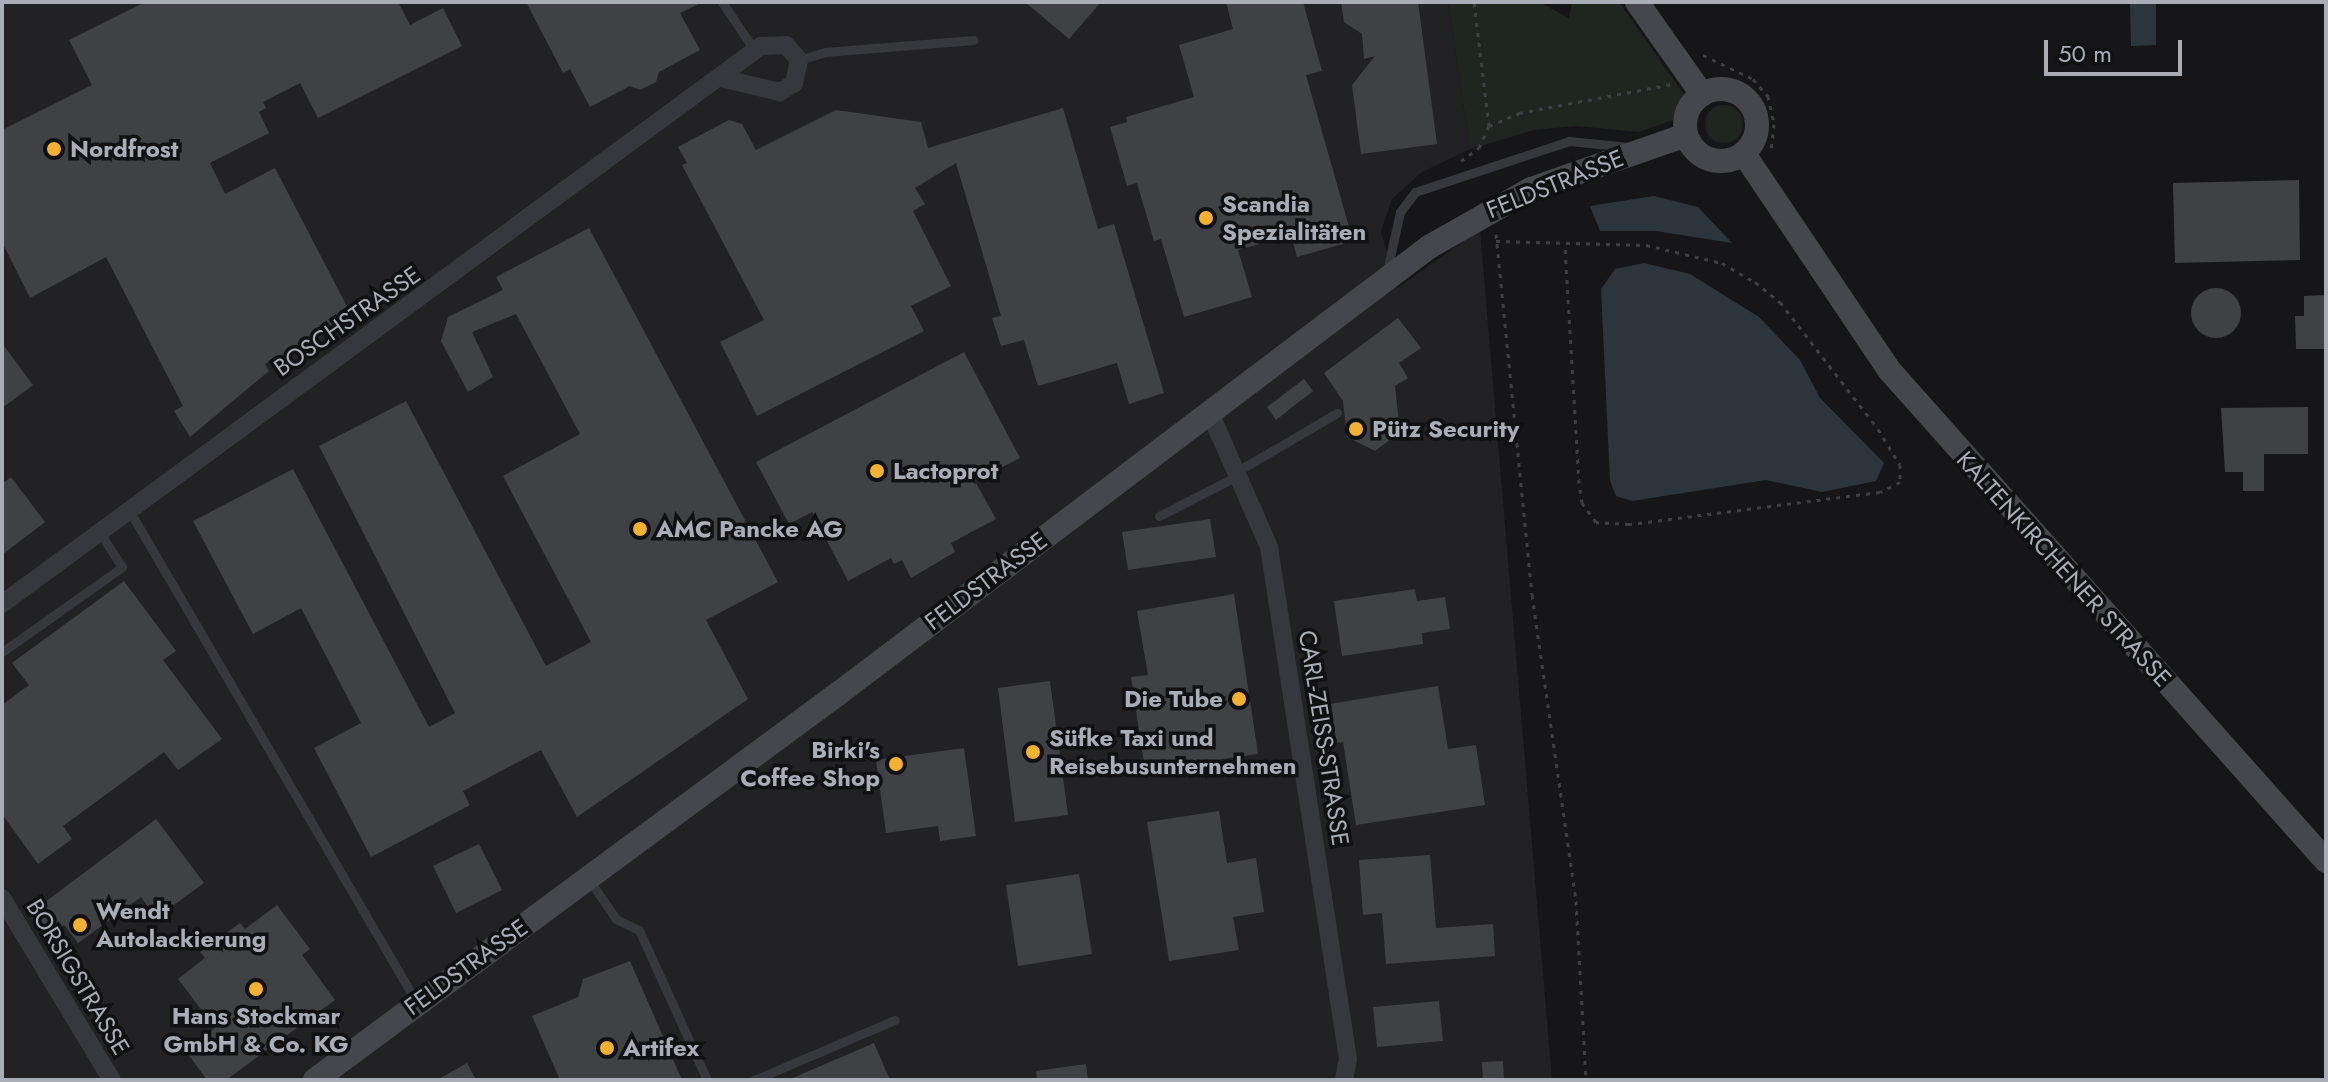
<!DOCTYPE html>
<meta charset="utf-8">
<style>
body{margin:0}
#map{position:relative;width:2328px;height:1082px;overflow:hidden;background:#161618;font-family:Jost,sans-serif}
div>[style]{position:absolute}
.built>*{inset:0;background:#222225}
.green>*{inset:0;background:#1e261f}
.round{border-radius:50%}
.water>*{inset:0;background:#2c353c}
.building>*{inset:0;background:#404145}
.path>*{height:3px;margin-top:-1.5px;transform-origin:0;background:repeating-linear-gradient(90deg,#3d3f44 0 4px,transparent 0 10px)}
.lane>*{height:9px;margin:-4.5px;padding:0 4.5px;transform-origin:4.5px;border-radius:4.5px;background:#37383d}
.street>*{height:18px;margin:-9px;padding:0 9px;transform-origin:9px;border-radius:9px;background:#37383d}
.secondary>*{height:24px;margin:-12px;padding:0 12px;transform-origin:12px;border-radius:12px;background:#45474d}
.secondary>.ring{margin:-12px;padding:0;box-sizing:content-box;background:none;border:24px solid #45474d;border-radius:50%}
.dots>*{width:22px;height:22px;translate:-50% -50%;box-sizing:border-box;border:4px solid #111113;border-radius:50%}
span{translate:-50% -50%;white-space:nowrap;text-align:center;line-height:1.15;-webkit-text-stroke:7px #111113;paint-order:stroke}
.poi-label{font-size:24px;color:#a8adb8;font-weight:700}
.left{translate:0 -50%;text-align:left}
.right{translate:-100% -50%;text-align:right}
.street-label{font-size:24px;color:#a8adb8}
.frame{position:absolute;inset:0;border:4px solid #a8adb8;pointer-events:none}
.scale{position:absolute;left:2044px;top:40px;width:138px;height:36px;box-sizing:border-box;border:4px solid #a8adb8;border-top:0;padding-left:10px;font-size:24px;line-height:28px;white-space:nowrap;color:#a8adb8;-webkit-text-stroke:6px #111113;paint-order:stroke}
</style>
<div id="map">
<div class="built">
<div style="clip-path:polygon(2px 2px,1448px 2px,1470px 149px,1422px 172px,1392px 199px,1381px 231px,1397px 288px,1480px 230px,1552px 1080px,2px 1080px)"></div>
</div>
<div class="green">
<div style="clip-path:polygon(1448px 2px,1539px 2px,1569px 18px,1572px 2px,1619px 2px,1683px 93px,1673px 120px,1639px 132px,1576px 126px,1534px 130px,1470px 149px)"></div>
<div class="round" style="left:1705px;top:105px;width:38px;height:38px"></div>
</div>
<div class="water">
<div style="clip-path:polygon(2130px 2px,2156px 2px,2156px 45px,2131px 46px)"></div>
<div style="clip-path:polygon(1654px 196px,1698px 207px,1732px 243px,1656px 231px,1600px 231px,1590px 206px)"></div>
<div style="clip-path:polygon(1644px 263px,1690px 274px,1759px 317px,1800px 360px,1820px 398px,1884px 463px,1876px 481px,1822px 492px,1766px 480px,1632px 501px,1616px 496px,1610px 481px,1601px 289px,1615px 269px)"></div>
</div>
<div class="building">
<div style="clip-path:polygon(145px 2px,398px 2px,410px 25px,443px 8px,462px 46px,318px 118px,300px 83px,263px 102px,266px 108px,259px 112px,269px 133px,210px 163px,225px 194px,275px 168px,354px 320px,265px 364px,269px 371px,190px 437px,174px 411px,183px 406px,106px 257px,30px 298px,2px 242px,2px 130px,92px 85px,69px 40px)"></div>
<div style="clip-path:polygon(526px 2px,703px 2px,680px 13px,700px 50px,659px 72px,656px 82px,640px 90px,630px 86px,590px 107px,570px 69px,563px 73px)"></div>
<div style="clip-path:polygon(1025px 2px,1101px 2px,1069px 39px)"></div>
<div style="clip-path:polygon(1226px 2px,1303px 2px,1322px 71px,1306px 75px,1353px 241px,1297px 257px,1291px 235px,1238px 250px,1252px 297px,1184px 317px,1161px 239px,1154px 241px,1137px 183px,1127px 186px,1110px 127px,1127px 122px,1126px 117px,1194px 97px,1179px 45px,1233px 29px)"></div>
<div style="clip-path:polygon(1341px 2px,1418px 2px,1437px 144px,1361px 154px,1352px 85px,1375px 56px,1364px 59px,1362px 34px,1344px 22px)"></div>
<div style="clip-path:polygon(1063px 108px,1098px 229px,1114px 224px,1164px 393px,1129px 404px,1117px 363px,1038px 386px,1024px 340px,1001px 346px,992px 318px,1001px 316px,956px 163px,915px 188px,925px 204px,913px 211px,951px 286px,911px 306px,924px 331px,757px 416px,720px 342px,764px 320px,682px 165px,687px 163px,678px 147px,729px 120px,742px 124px,756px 150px,836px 110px,921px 122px,928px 148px)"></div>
<div style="clip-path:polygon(2299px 180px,2300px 260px,2175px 263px,2173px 183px)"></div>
<div style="clip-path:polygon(589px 228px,778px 582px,706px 620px,748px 699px,577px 817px,541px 750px,463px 791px,470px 805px,371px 857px,314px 748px,361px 723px,301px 608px,253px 634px,193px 521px,293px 469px,429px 727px,455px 713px,319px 446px,406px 401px,546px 666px,591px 642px,503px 476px,580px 434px,516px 314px,472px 332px,493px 377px,468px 392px,441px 341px,448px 317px,503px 290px,496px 277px)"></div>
<div class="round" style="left:2191px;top:288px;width:50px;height:50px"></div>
<div style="clip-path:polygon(2326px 295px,2326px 349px,2296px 349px,2295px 316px,2304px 316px,2304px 296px)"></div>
<div style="clip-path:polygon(1398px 318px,1421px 348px,1399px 363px,1408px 378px,1395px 386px,1400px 432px,1375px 451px,1347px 437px,1343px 401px,1324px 373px)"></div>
<div style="clip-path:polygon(2px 343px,33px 385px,2px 408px)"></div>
<div style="clip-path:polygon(964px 352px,1020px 458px,975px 481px,996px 519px,951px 543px,955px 552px,911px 578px,902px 560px,894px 564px,891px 558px,848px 581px,812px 512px,789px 524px,756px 462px)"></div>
<div style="clip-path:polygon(1304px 379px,1313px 391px,1276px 420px,1267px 407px)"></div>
<div style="clip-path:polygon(2308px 407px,2308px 454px,2264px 454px,2264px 491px,2243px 491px,2243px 472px,2225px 472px,2221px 408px)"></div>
<div style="clip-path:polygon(11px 477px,45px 522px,2px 555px,2px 484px)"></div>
<div style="clip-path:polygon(1210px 519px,1216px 557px,1128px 570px,1122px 532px)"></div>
<div style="clip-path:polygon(124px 581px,176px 651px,163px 660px,222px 739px,178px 770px,164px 752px,63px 826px,72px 839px,38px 864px,2px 814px,2px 705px,29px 685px,12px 663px)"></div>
<div style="clip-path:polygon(1415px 589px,1417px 601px,1445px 597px,1450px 629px,1422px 633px,1423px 644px,1342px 656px,1334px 601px)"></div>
<div style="clip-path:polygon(1234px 594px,1258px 754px,1145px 770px,1131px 677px,1148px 675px,1137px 611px)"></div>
<div style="clip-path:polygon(1050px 681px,1068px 815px,1015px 822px,998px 688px)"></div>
<div style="clip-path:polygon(1438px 686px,1448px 749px,1476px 745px,1485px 805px,1356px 825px,1343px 742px,1337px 743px,1330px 704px)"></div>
<div style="clip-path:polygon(964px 748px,976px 836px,940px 841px,938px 826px,886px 833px,876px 760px)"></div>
<div style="clip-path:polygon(1219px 811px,1227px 863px,1256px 858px,1264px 912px,1233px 917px,1239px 950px,1169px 961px,1147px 822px)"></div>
<div style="clip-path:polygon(156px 819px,204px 883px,156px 918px,141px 897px,78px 943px,64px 925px,44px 939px,29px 914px)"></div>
<div style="clip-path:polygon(479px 844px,502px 890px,456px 913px,433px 866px)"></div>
<div style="clip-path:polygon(1430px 855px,1436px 928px,1493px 924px,1495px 956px,1386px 964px,1382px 913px,1363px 915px,1359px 860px)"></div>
<div style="clip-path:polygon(1079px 874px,1092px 954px,1018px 966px,1006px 885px)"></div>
<div style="clip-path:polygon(277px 905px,310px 949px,302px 955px,335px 1000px,226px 1080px,207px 1080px,185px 1050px,215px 1028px,178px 979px,205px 958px,200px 952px,240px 923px,245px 929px)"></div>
<div style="clip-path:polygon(630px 961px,682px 1080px,560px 1080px,532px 1016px,578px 997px,583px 979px)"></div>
<div style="clip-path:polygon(1439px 1001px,1443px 1041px,1377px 1047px,1373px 1007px)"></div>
<div style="clip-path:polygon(874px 1043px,890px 1080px,788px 1080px)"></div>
<div style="clip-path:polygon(1503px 1061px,1504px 1080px,1483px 1080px,1482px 1062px)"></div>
<div style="clip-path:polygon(467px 1063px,476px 1080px,437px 1080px)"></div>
<div style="clip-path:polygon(1086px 1064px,1088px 1080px,1037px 1080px,1036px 1071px)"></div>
</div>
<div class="path">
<div style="left:1703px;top:55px;width:55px;rotate:25.6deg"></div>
<div style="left:1753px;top:79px;width:23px;rotate:49deg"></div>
<div style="left:1768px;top:96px;width:29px;rotate:78deg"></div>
<div style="left:1774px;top:124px;width:29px;rotate:96deg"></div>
<div style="left:1489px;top:126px;width:33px;rotate:-23deg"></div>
<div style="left:1519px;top:113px;width:156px;rotate:-10.7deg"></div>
<div style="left:1461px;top:161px;width:22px;rotate:-36deg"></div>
<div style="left:1479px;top:148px;width:24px;rotate:-66deg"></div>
<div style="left:1489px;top:126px;width:125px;rotate:-96.9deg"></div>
<div style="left:1496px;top:234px;width:363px;rotate:84.3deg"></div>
<div style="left:1532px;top:595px;width:309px;rotate:81.8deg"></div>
<div style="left:1576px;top:901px;width:179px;rotate:86.8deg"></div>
<div style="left:1496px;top:241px;width:150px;rotate:1.5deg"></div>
<div style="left:1646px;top:245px;width:78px;rotate:13.3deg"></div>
<div style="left:1722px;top:263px;width:38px;rotate:30deg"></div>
<div style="left:1755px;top:282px;width:32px;rotate:39deg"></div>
<div style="left:1780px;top:302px;width:160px;rotate:52.3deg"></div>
<div style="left:1878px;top:429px;width:42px;rotate:58.6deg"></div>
<div style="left:1900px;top:465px;width:17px;rotate:90deg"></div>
<div style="left:1900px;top:482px;width:22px;rotate:153deg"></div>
<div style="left:1880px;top:492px;width:253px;rotate:172.7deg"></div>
<div style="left:1629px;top:524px;width:33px;rotate:-177deg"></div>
<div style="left:1596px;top:522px;width:24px;rotate:-126deg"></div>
<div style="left:1582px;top:503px;width:20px;rotate:-99deg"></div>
<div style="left:1579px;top:483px;width:238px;rotate:-93.4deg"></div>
</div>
<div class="lane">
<div style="left:722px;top:2px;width:59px;rotate:56deg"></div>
<div style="left:799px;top:60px;width:27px;rotate:-17deg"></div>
<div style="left:825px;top:52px;width:149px;rotate:-4.6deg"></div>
<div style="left:1387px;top:271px;width:60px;rotate:-77.6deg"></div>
<div style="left:1400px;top:212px;width:25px;rotate:-53deg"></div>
<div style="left:1415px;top:192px;width:162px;rotate:-18.3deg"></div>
<div style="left:1569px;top:141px;width:60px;rotate:5.7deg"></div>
<div style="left:1236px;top:472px;width:117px;rotate:-30.3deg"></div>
<div style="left:129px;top:510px;width:571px;rotate:59.71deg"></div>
<div style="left:1159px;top:516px;width:88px;rotate:-27.1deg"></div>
<div style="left:2px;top:652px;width:147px;rotate:-35.3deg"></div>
<div style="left:122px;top:567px;width:40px;rotate:-122.9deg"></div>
<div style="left:590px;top:881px;width:46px;rotate:55.6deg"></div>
<div style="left:616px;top:919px;width:25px;rotate:26deg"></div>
<div style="left:639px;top:930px;width:165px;rotate:65.6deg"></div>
<div style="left:754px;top:1080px;width:153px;rotate:-23.1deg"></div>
</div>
<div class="street">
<div style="left:1210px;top:413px;width:146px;rotate:66.2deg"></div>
<div style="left:1269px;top:547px;width:518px;rotate:81.23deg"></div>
<div style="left:1348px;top:1059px;width:21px;rotate:101deg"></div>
<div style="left:2px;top:604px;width:942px;rotate:-36.32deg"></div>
<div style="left:761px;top:46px;width:25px;rotate:-2deg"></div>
<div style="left:786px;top:45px;width:20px;rotate:49deg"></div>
<div style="left:799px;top:60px;width:24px;rotate:102deg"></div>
<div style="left:794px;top:83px;width:17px;rotate:147deg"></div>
<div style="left:780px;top:92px;width:61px;rotate:-166.7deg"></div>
<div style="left:2px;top:898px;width:213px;rotate:58.9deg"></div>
</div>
<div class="secondary">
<div style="left:1637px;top:2px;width:113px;rotate:54.8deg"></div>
<div class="ring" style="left:1685px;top:89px;width:48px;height:48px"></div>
<div style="left:1744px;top:154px;width:262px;rotate:56.1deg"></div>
<div style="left:1890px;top:371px;width:656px;rotate:48.34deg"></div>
<div style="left:315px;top:1080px;width:651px;rotate:-36.45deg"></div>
<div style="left:839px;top:693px;width:740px;rotate:-37.09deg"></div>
<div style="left:1429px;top:247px;width:117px;rotate:-29.6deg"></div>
<div style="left:1531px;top:189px;width:164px;rotate:-19.2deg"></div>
</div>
<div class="dots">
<div style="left:54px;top:149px;background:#f2b134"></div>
<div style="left:1206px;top:218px;background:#f2b134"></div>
<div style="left:1356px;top:429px;background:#f2b134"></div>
<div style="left:877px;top:471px;background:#f2b134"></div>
<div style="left:640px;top:529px;background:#f2b134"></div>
<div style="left:1239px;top:699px;background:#f2b134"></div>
<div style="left:1033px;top:752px;background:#f2b134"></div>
<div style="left:896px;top:764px;background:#f2b134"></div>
<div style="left:80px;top:925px;background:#f2b134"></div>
<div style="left:256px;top:989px;background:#f2b134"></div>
<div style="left:607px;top:1048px;background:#f2b134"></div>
</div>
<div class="poi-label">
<span class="left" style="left:70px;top:149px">Nordfrost</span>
<span class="left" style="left:1222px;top:218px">Scandia<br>Spezialitäten</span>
<span class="left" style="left:1372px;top:429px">Pütz Security</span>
<span class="left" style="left:893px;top:471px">Lactoprot</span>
<span class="left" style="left:656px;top:529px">AMC Pancke AG</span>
<span class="right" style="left:1223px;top:699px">Die Tube</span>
<span class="left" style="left:1049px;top:752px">Süfke Taxi und<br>Reisebusunternehmen</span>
<span class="right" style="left:880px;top:764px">Birki's<br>Coffee Shop</span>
<span class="left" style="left:96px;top:925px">Wendt<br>Autolackierung</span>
<span style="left:256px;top:1030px">Hans Stockmar<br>GmbH &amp; Co. KG</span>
<span class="left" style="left:623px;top:1048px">Artifex</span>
</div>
<div class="street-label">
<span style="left:1555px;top:184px;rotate:-22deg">FELDSTRASSE</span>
<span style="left:347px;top:321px;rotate:-35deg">BOSCHSTRASSE</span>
<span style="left:2064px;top:569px;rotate:48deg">KALTENKIRCHENER STRASSE</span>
<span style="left:986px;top:581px;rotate:-37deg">FELDSTRASSE</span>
<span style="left:1324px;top:738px;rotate:81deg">CARL-ZEISS-STRASSE</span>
<span style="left:466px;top:967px;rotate:-36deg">FELDSTRASSE</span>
<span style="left:78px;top:977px;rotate:59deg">BORSIGSTRASSE</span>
</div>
<div class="frame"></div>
<div class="scale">50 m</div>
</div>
